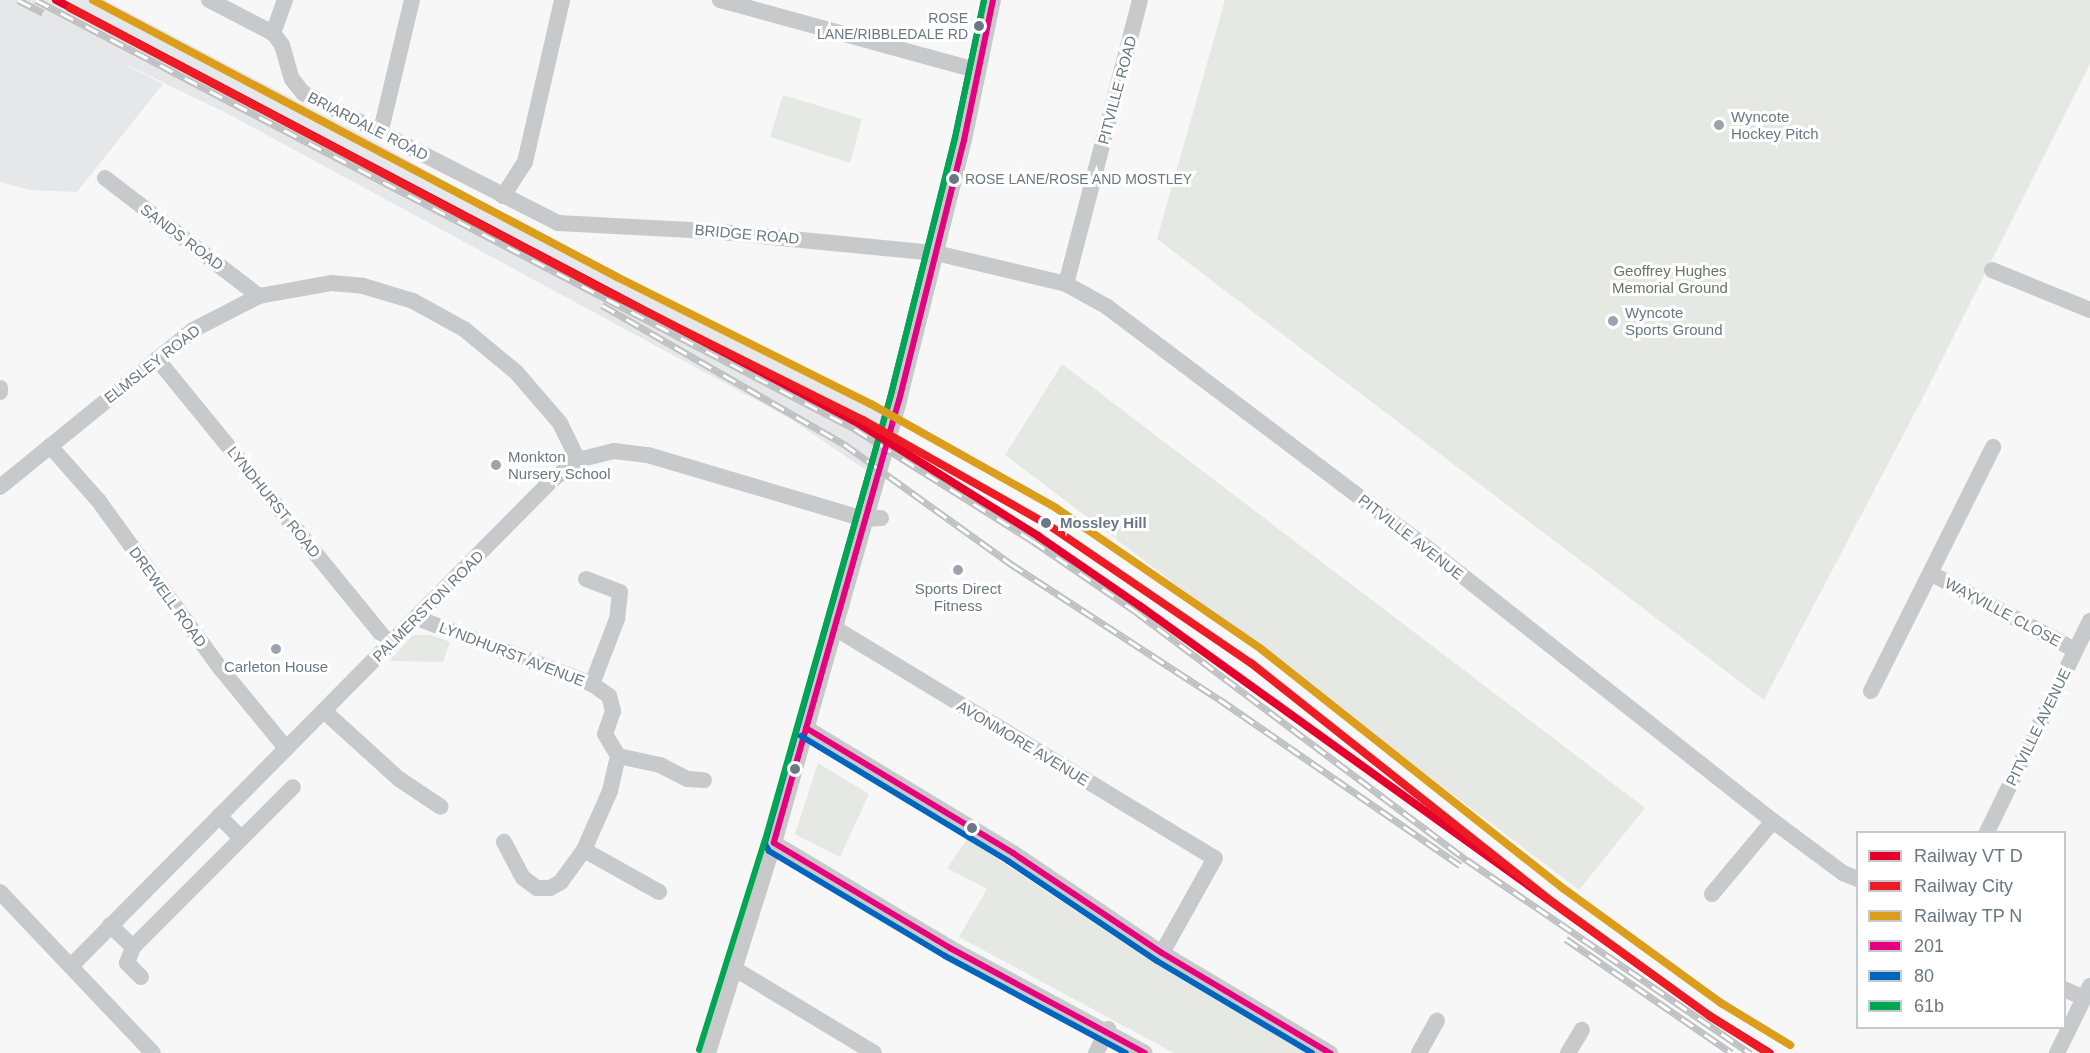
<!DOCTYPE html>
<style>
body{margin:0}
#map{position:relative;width:2090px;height:1053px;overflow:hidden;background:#f7f7f7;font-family:Arial,sans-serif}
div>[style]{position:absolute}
.built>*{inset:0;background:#e6e7e8}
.green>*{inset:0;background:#e6e8e4}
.minor>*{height:16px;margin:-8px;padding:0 8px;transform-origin:8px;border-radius:8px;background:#c8c9ca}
.rail>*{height:7px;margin-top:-3.5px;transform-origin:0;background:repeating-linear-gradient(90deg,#fff 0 14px,#bec0c1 0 28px);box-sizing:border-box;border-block:2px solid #bec0c1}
.bus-1>*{height:6px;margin:-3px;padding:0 3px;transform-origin:3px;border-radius:3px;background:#e5007d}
.bus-2>*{height:6px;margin:-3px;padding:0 3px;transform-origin:3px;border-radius:3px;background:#0065bd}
.bus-3>*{height:6px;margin:-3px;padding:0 3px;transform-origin:3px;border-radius:3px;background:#00a651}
.rail-1>*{height:8px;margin:-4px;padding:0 4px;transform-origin:4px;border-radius:4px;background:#e4002b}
.rail-2>*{height:8px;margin:-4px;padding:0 4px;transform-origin:4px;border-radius:4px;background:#ed1c24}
.rail-3>*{height:8px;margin:-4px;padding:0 4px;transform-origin:4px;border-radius:4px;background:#db9d1a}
.dots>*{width:16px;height:16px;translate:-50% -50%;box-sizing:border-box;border:3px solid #fff;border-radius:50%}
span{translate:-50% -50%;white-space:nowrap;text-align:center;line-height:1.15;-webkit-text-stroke:6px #fff;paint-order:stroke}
.bus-label{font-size:14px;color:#697884}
.right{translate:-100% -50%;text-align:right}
.left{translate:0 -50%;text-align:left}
.street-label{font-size:15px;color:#697884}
.poi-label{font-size:15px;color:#697884}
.park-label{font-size:15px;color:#677764}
.stop-label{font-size:15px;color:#697884;font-weight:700}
.legend{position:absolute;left:1856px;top:831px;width:210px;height:198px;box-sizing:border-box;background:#fff;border:2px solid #c3c9ce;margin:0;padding:8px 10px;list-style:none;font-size:18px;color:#697884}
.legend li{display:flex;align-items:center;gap:12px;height:30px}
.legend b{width:30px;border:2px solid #c3c9ce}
</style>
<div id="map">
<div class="built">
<div style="clip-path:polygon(0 0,105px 0,377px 143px,527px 227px,884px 410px,866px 470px,789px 418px,228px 114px,107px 55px,163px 84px,77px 192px,30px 190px,0 182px)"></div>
</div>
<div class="green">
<div style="clip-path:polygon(1225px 0,2090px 0,2090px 64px,1920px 403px,1764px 700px,1157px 239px)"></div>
<div style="clip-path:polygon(783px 95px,862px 119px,850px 163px,770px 137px)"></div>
<div style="clip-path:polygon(1062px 364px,1645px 808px,1579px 890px,1005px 455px)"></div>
<div style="clip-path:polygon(413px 635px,431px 635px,450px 642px,443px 662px,389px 661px)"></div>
<div style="clip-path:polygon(818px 763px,869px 794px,840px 857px,795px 834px)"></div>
<div style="clip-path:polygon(967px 839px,1153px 962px,1308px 1053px,1174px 1053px,959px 937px,987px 889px,947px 868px)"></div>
</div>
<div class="minor">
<div style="left:209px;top:0;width:72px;rotate:27.3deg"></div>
<div style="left:273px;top:33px;width:15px;rotate:53deg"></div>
<div style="left:282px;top:45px;width:35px;rotate:74deg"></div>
<div style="left:292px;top:79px;width:18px;rotate:52deg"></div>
<div style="left:303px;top:93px;width:286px;rotate:27deg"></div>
<div style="left:558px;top:223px;width:152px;rotate:3deg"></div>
<div style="left:710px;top:231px;width:227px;rotate:5.6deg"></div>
<div style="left:936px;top:253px;width:134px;rotate:13.4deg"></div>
<div style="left:1066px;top:284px;width:46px;rotate:28.8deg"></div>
<div style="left:1106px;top:306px;width:407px;rotate:37deg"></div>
<div style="left:1431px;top:551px;width:436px;rotate:38.3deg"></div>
<div style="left:1773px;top:821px;width:87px;rotate:36.6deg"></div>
<div style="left:1843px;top:873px;width:16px;rotate:22deg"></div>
<div style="left:720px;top:0;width:265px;rotate:15.3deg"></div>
<div style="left:273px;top:33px;width:35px;rotate:-70deg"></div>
<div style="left:381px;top:130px;width:134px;rotate:-76.6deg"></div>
<div style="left:105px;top:178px;width:194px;rotate:37.5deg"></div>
<div style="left:503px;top:196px;width:40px;rotate:-57.1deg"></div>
<div style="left:525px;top:162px;width:166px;rotate:-77.1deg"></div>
<div style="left:1992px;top:270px;width:106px;rotate:22.2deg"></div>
<div style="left:1066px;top:284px;width:293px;rotate:-75.4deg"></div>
<div style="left:157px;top:359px;width:369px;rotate:50.8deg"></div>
<div style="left:0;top:388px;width:4px;rotate:90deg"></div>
<div style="left:50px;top:446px;width:72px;rotate:48.4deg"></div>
<div style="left:98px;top:500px;width:209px;rotate:54deg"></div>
<div style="left:221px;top:669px;width:102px;rotate:50.6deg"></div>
<div style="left:0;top:487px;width:249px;rotate:-39.1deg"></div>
<div style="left:193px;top:330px;width:74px;rotate:-27.3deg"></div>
<div style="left:259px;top:296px;width:73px;rotate:-10.2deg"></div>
<div style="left:331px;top:283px;width:32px;rotate:5deg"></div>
<div style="left:363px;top:286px;width:52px;rotate:16.7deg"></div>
<div style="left:413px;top:301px;width:58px;rotate:28.8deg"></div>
<div style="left:464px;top:329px;width:67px;rotate:39.6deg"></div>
<div style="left:516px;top:372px;width:67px;rotate:49.2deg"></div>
<div style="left:560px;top:423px;width:41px;rotate:64.1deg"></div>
<div style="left:1932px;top:574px;width:162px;rotate:28deg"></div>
<div style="left:586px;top:579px;width:36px;rotate:21deg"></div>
<div style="left:620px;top:592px;width:27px;rotate:96deg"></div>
<div style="left:617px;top:619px;width:70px;rotate:111deg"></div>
<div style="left:417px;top:618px;width:187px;rotate:20.7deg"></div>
<div style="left:592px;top:684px;width:21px;rotate:35deg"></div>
<div style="left:609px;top:696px;width:16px;rotate:75deg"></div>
<div style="left:613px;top:711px;width:24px;rotate:109deg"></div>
<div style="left:605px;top:734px;width:26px;rotate:59deg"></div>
<div style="left:618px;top:756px;width:36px;rotate:103deg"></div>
<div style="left:610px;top:791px;width:64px;rotate:113.8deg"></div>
<div style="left:584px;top:850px;width:39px;rotate:126deg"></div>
<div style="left:561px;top:882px;width:13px;rotate:151deg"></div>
<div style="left:550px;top:888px;width:13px;rotate:180deg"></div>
<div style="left:537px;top:888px;width:17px;rotate:-144deg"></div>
<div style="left:523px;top:878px;width:41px;rotate:-117.8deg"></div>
<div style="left:833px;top:627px;width:446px;rotate:31.2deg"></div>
<div style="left:1215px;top:858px;width:109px;rotate:119.2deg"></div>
<div style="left:1871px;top:691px;width:273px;rotate:-63.4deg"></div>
<div style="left:324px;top:711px;width:101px;rotate:42.2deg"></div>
<div style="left:399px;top:779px;width:50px;rotate:33.7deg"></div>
<div style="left:806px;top:728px;width:242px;rotate:31.1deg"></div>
<div style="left:1013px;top:853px;width:179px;rotate:33.9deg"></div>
<div style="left:1162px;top:953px;width:196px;rotate:30.8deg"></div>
<div style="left:618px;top:756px;width:43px;rotate:12.1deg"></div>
<div style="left:660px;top:765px;width:31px;rotate:27deg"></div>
<div style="left:688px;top:779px;width:16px;rotate:4deg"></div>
<div style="left:219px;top:816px;width:31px;rotate:45deg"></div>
<div style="left:1987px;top:832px;width:235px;rotate:-64deg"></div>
<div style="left:774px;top:843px;width:205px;rotate:30.8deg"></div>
<div style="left:950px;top:948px;width:221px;rotate:28.3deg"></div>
<div style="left:584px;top:850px;width:86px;rotate:29.2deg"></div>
<div style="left:0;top:892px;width:222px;rotate:46.5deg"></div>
<div style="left:1712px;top:894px;width:95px;rotate:-50.1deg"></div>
<div style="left:110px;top:925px;width:32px;rotate:44deg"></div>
<div style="left:71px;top:966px;width:684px;rotate:-45.3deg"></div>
<div style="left:552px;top:480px;width:33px;rotate:-38deg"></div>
<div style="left:578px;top:460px;width:37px;rotate:-14deg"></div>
<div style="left:614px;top:451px;width:34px;rotate:7deg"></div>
<div style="left:648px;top:455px;width:225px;rotate:16.5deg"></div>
<div style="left:864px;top:519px;width:17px;rotate:-3deg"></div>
<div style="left:735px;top:969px;width:162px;rotate:31.1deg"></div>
<div style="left:141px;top:977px;width:20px;rotate:-135deg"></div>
<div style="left:127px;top:963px;width:17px;rotate:-69deg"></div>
<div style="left:133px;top:947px;width:226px;rotate:-45deg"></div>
<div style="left:2064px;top:989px;width:22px;rotate:24deg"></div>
<div style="left:708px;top:1053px;width:220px;rotate:-72.6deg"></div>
<div style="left:774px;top:843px;width:460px;rotate:-74.2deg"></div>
<div style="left:899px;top:400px;width:268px;rotate:-76deg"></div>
<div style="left:964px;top:140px;width:143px;rotate:-78.3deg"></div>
<div style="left:1096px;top:1053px;width:27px;rotate:-63deg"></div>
<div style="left:1419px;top:1053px;width:37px;rotate:-61deg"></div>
<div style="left:1568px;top:1053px;width:27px;rotate:-59deg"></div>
<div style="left:2057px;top:1053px;width:75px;rotate:-63.8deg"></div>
</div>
<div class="rail">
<div style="left:18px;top:0;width:28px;rotate:27deg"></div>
<div style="left:36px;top:0;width:925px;rotate:27.65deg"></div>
<div style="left:855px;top:429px;width:210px;rotate:32.2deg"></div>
<div style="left:1033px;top:541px;width:124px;rotate:34.5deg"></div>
<div style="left:1135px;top:611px;width:415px;rotate:36.9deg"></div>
<div style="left:1467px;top:860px;width:343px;rotate:34.3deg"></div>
<div style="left:602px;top:305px;width:279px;rotate:29.9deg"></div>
<div style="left:844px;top:444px;width:206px;rotate:35.7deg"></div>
<div style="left:1011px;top:564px;width:248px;rotate:33deg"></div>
<div style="left:1219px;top:699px;width:293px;rotate:34.6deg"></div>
<div style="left:1566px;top:939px;width:201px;rotate:34.5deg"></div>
</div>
<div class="bus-1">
<div style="left:993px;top:0;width:143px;rotate:101.7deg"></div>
<div style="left:964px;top:140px;width:268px;rotate:104deg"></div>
<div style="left:899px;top:400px;width:460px;rotate:105.8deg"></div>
<div style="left:774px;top:843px;width:205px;rotate:30.8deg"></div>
<div style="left:950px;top:948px;width:221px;rotate:28.3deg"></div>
<div style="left:806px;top:728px;width:242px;rotate:31.1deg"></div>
<div style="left:1013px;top:853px;width:179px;rotate:33.9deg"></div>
<div style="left:1162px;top:953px;width:196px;rotate:30.8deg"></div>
</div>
<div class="bus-2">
<div style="left:984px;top:0;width:141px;rotate:101.9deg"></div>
<div style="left:955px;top:138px;width:268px;rotate:104deg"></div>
<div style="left:890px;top:398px;width:463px;rotate:105.7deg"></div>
<div style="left:765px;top:844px;width:8px;rotate:60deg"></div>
<div style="left:769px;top:851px;width:205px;rotate:30.8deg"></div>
<div style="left:945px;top:956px;width:205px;rotate:28.2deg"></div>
<div style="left:801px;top:736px;width:242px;rotate:31.1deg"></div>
<div style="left:1008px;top:861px;width:179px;rotate:33.9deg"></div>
<div style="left:1157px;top:961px;width:180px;rotate:30.7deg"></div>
</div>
<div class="bus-3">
<div style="left:699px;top:1050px;width:220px;rotate:-72.6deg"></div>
<div style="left:765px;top:840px;width:459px;rotate:-74.2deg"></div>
<div style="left:890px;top:398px;width:268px;rotate:-76deg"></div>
<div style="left:955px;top:138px;width:141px;rotate:-78.1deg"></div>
</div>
<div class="rail-1">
<div style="left:56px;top:0;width:907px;rotate:27.81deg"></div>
<div style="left:858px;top:423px;width:213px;rotate:32.1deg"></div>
<div style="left:1038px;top:536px;width:124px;rotate:34.5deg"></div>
<div style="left:1140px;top:606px;width:702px;rotate:35.73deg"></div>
<div style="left:1710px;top:1016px;width:70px;rotate:31.7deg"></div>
</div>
<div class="rail-2">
<div style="left:70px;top:8px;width:610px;rotate:27.87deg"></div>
<div style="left:609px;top:293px;width:284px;rotate:26.6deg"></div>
<div style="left:863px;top:420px;width:211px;rotate:29.5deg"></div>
<div style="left:1047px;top:524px;width:247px;rotate:34.3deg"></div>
<div style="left:1251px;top:663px;width:387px;rotate:38.4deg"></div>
<div style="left:1554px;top:903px;width:194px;rotate:36deg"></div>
<div style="left:1711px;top:1017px;width:67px;rotate:32.3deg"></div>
</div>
<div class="rail-3">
<div style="left:93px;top:0;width:593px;rotate:27.86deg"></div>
<div style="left:617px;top:277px;width:284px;rotate:26.6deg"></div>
<div style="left:871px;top:404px;width:212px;rotate:29.3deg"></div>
<div style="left:1056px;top:508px;width:249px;rotate:34.5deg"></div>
<div style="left:1261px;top:649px;width:387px;rotate:38.4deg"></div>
<div style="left:1564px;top:889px;width:194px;rotate:36deg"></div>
<div style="left:1721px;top:1003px;width:81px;rotate:31.3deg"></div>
</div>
<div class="dots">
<div style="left:979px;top:26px;background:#697884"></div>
<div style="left:1719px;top:125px;background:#9ba4ac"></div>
<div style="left:954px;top:179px;background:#697884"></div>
<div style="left:1613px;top:321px;background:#9ba4ac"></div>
<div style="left:496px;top:465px;background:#9ba4ac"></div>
<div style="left:1046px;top:523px;background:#697884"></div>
<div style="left:958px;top:570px;background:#9ba4ac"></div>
<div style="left:276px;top:649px;background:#9ba4ac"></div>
<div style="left:795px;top:769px;background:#697884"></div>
<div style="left:972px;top:828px;background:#697884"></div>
</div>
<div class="bus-label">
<span class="right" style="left:968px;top:26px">ROSE<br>LANE/RIBBLEDALE RD</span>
<span class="left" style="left:965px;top:179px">ROSE LANE/ROSE AND MOSTLEY</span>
</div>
<div class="street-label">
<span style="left:1117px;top:90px;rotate:-75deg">PITVILLE ROAD</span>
<span style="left:368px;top:126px;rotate:27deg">BRIARDALE ROAD</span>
<span style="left:747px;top:234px;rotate:5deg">BRIDGE ROAD</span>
<span style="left:182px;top:237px;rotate:37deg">SANDS ROAD</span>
<span style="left:152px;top:364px;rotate:-38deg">ELMSLEY ROAD</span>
<span style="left:274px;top:502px;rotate:51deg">LYNDHURST ROAD</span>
<span style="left:1411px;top:537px;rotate:38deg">PITVILLE AVENUE</span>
<span style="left:168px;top:597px;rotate:54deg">DREWELL ROAD</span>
<span style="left:428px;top:606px;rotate:-45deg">PALMERSTON ROAD</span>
<span style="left:2003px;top:612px;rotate:28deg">WAYVILLE CLOSE</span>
<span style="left:512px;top:654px;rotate:21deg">LYNDHURST AVENUE</span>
<span style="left:2038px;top:727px;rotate:-64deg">PITVILLE AVENUE</span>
<span style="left:1023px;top:743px;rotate:31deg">AVONMORE AVENUE</span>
</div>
<div class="poi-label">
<span class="left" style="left:1731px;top:125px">Wyncote<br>Hockey Pitch</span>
<span class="left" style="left:1625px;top:321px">Wyncote<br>Sports Ground</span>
<span class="left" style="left:508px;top:465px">Monkton<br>Nursery School</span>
<span style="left:958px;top:597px">Sports Direct<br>Fitness</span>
<span style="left:276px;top:667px">Carleton House</span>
</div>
<div class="park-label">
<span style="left:1670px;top:279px">Geoffrey Hughes<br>Memorial Ground</span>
</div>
<div class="stop-label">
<span class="left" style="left:1060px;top:523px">Mossley Hill</span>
</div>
<ul class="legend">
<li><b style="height:8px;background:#e4002b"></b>Railway VT D</li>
<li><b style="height:8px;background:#ed1c24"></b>Railway City</li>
<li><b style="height:8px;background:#db9d1a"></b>Railway TP N</li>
<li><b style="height:8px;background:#e5007d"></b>201</li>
<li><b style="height:8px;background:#0065bd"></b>80</li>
<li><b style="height:8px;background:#00a651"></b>61b</li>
</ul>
</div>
